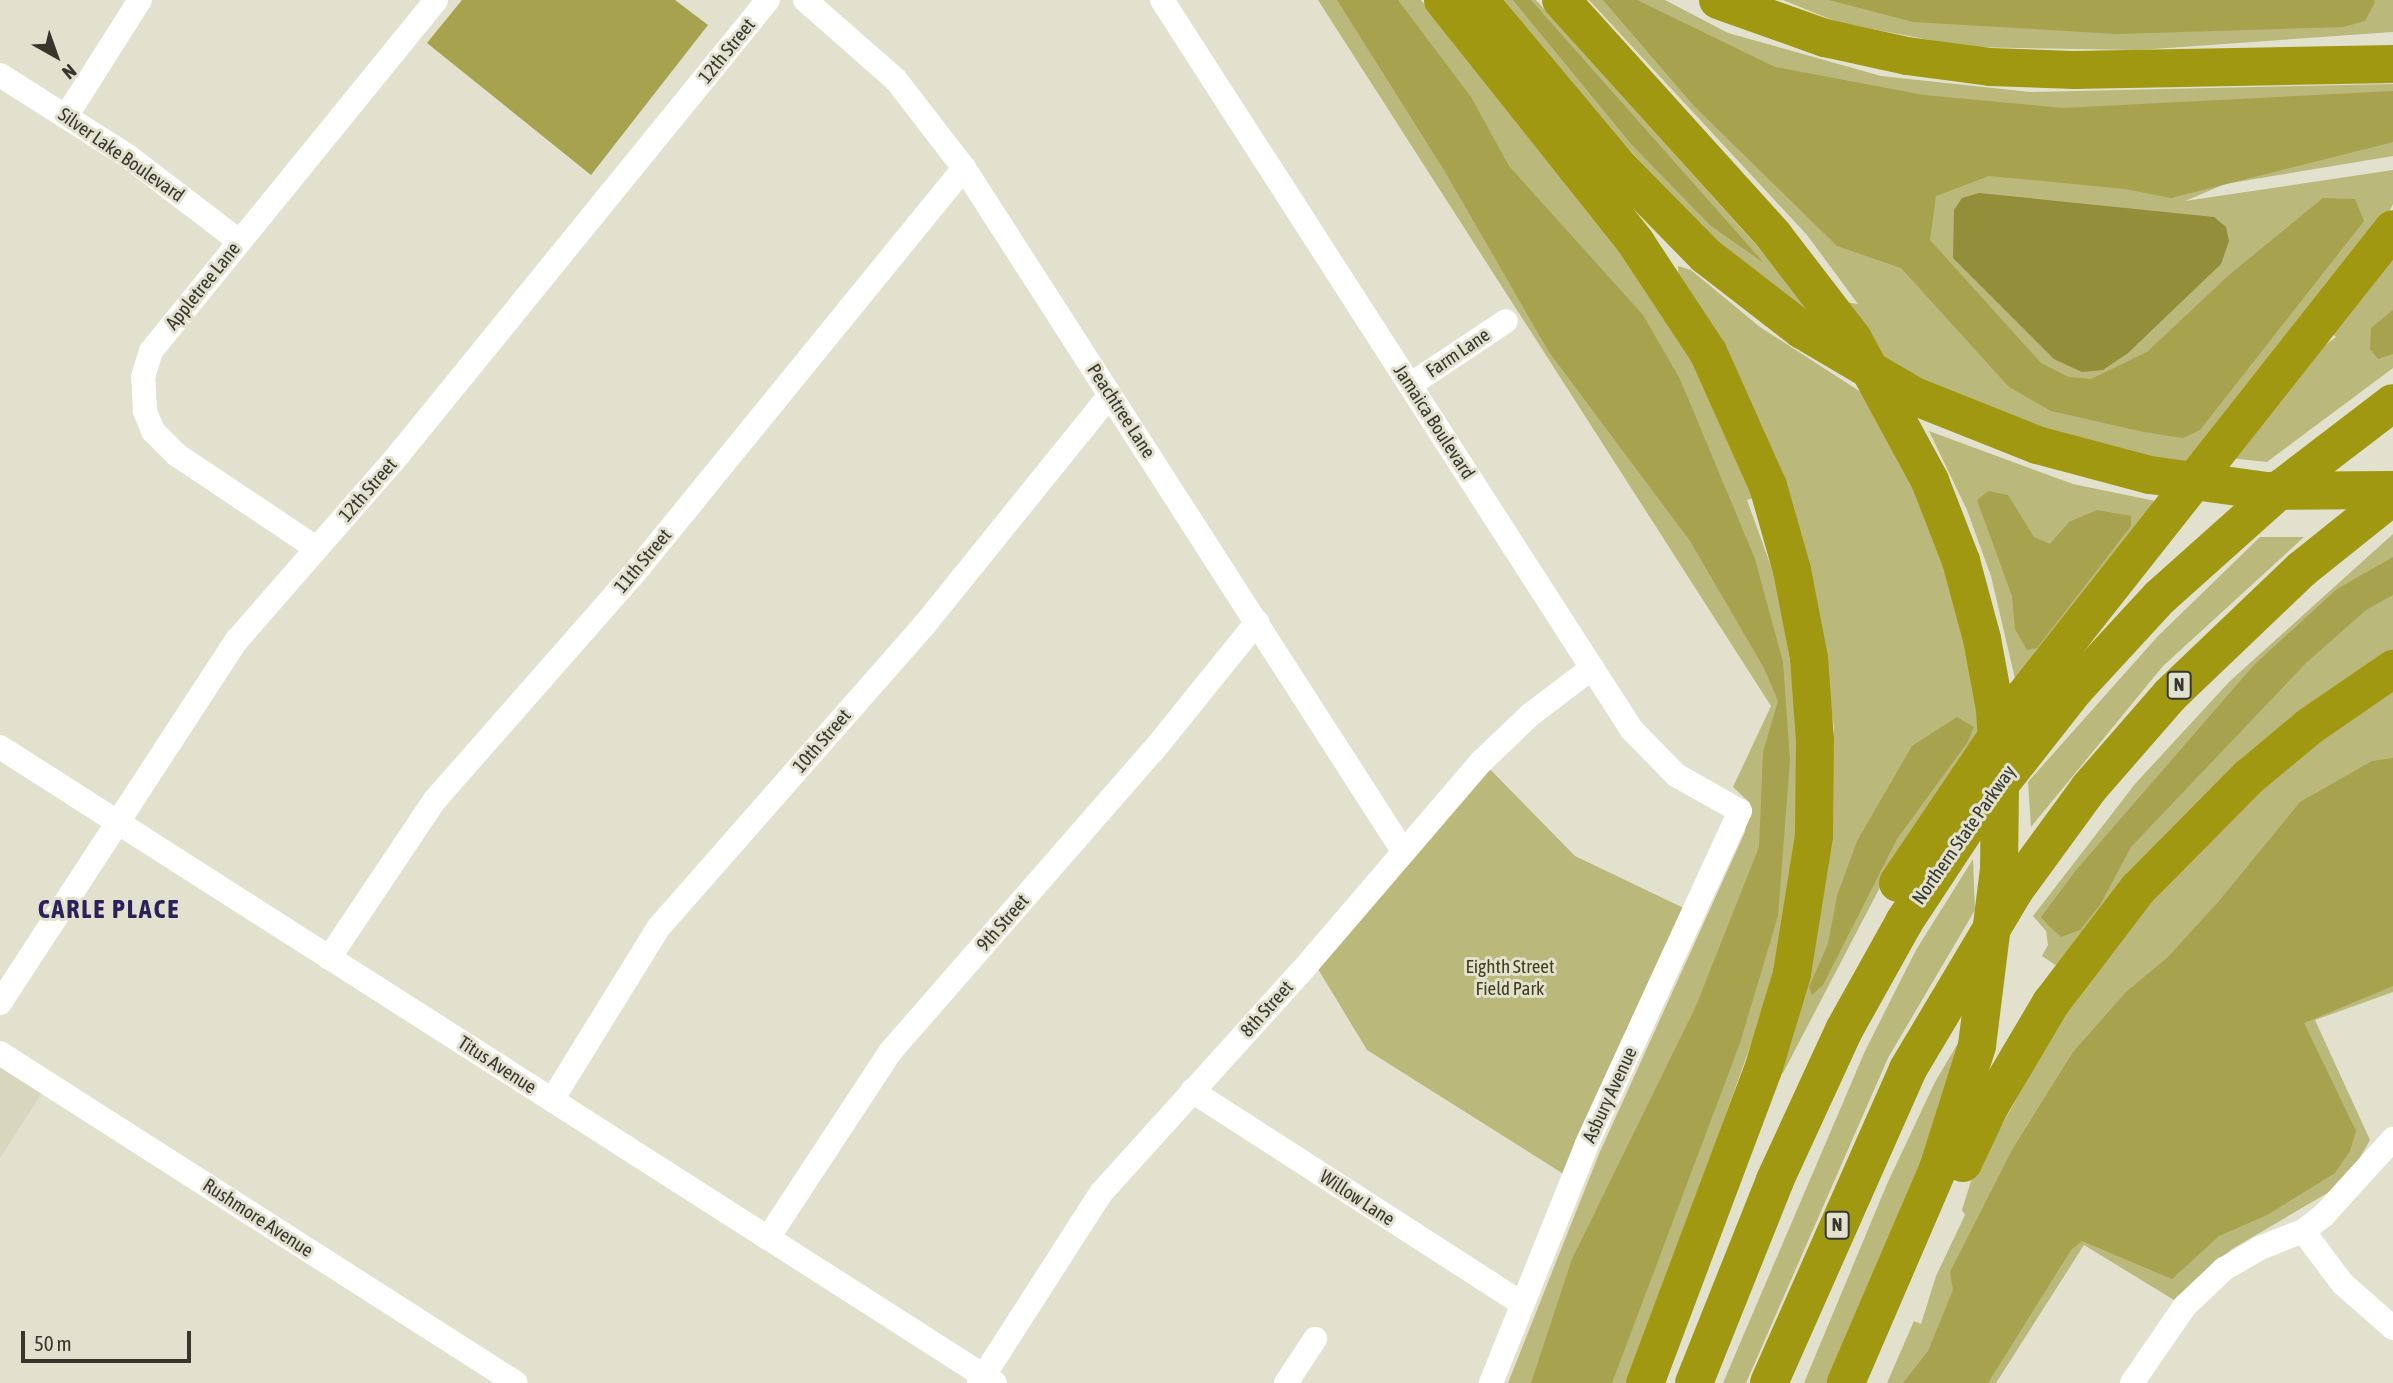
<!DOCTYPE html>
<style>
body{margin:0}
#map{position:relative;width:2393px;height:1383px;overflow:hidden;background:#e1e1ce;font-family:"Asap Condensed",sans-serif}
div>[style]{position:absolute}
.built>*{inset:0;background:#d8d7bd}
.green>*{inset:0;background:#bbb87b}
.forest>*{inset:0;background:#a7a24e}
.water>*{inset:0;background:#938e39}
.minor>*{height:24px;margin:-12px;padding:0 12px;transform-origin:12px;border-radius:12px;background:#fff}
.motorway>*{height:38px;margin:-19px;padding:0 19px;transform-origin:19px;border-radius:19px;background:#a09811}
span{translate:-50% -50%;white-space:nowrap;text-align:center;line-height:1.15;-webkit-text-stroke:6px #e1e1ce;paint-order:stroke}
.shield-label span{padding:2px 5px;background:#e1e1ce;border:2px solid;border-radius:5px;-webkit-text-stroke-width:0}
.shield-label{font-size:18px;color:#36362f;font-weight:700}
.street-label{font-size:19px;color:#36362f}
.park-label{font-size:19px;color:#413f1a}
.district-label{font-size:26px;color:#2b215b;font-weight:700;letter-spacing:2px}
.north{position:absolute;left:21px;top:21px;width:70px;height:70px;-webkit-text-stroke:5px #e1e1ce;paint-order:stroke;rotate:140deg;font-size:19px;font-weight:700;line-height:28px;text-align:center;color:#36362f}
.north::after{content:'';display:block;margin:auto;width:24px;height:32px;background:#36362f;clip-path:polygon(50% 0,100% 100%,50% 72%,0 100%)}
.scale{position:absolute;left:21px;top:1331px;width:170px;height:32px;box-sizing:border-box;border:4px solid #36362f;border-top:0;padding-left:9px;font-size:21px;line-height:24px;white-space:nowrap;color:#36362f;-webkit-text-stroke:5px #e1e1ce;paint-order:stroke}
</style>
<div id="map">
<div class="built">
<div style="clip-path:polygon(0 1053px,48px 1084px,0 1158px)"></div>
</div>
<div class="green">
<div style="clip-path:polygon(1318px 0,1421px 0,1676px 324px,1756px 497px,1747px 500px,1777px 583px,1800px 721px,1802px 829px,1776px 974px,1630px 1383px,1508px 1383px,1599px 1154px,1745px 832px,1750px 803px,1733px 787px,1771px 706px)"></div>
<div style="clip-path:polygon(1504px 0,1536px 0,1802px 296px,1858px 304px,1807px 235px,1589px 0,1665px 0,1728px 33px,1881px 76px,2030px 92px,2393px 84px,2393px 156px,2225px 184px,2185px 201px,2393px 170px,2393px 204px,2386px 218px,2187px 466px,2062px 437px,1907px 373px,1788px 298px,1714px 238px,1614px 134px)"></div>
<div style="clip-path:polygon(1783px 0,2393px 0,2393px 32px,2139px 50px,1965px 47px,1837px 22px)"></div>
<div style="clip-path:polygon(2393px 253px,2393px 368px,2267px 462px,2229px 458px,2320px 349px,2336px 337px,2330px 332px)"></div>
<div style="clip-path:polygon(1678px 266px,1691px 270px,1760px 327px,1870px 398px,1931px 522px,1962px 633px,1981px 730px,1889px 870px,1783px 1073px,1776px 1071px,1832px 827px,1834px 727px,1812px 594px,1679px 279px)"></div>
<div style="clip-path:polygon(1929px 431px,2073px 484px,2160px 502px,2016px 683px,1991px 576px,1967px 510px)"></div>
<div style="clip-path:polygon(2393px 534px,2393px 659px,2063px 970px,2042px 956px,2048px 945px,2046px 931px,2033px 916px,2135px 784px,2230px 681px)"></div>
<div style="clip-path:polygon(2260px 537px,2304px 537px,2163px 666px,2031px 827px,2028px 782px,2158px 636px)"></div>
<div style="clip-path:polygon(2393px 689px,2393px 992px,2315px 1020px,2370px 1140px,2355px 1166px,2336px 1188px,2232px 1249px,2174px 1300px,2084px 1245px,1996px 1383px,1887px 1383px,1914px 1321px,1921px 1324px,1936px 1276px,1965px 1215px,1962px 1210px,1971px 1181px,2054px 1031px,2134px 922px,2228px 817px,2360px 709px)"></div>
<div style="clip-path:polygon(1482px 761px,1575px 856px,1694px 913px,1573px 1180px,1367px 1050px,1312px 959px)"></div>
<div style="clip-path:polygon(1973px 859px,1975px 910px,1888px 1058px,1746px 1383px,1723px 1383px,1865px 1051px,1916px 950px)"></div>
<div style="clip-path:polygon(1964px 1033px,1937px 1128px,1829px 1383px,1804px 1383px,1887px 1184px,1935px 1082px)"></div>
</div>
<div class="forest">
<div style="clip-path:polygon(462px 0,675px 0,708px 25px,591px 175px,427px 43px)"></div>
<div style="clip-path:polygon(1337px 0,1398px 0,1471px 97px,1509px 166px,1643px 315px,1680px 379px,1755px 559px,1783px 662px,1790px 760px,1778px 916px,1740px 1043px,1612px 1383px,1531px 1383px,1572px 1259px,1696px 1006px,1759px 847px,1763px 752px,1778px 701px,1764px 668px,1690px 541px,1549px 352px,1444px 170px)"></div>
<div style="clip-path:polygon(1513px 0,1531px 0,1764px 263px,1711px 226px,1632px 145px)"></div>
<div style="clip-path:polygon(1603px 0,1637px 0,1775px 67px,1924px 95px,2063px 108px,2393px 91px,2393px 142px,2171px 198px,2125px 189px,1989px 176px,1936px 196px,1930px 240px,2041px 363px,2069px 377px,2091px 379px,2147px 352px,2229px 275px,2323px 198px,2355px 199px,2364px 221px,2200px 430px,2183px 438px,2144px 432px,2051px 411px,2009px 387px,1901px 268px,1837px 246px,1694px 106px)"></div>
<div style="clip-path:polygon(1829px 0,2374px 0,2375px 2px,2365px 21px,2343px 27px,2117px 34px,1913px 22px)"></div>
<div style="clip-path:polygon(2393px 310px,2393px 354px,2378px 359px,2370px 349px,2371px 328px)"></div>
<div style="clip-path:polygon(1988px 491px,2008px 495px,2034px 537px,2050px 544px,2069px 522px,2097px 510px,2131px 516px,2131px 526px,2037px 648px,2027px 650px,2015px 629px,2012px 596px,1977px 500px)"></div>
<div style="clip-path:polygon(2393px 557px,2393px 595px,2366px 610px,2306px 663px,2131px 847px,2100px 905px,2080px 930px,2061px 937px,2049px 926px,2041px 917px,2077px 869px,2254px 665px,2337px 589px)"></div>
<div style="clip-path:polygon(1957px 717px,1974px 727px,1967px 743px,1897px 839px,1823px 985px,1812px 995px,1809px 987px,1828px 944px,1837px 896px,1857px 841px,1912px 746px)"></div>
<div style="clip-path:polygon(2393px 758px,2393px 986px,2304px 1023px,2356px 1131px,2350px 1151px,2335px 1173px,2267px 1215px,2219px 1236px,2172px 1279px,2082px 1241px,2071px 1250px,1988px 1383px,1903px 1383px,1928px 1351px,1953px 1290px,1950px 1272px,2012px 1150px,2073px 1052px,2126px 992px,2168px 957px,2219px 901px,2300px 802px,2372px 761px)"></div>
</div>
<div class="water">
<div style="clip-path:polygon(1979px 193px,2214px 217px,2226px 227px,2229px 241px,2221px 264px,2128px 353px,2103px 370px,2082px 372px,2054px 359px,1953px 258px,1954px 210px,1962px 198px)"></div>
</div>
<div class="minor">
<div style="left:805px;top:0;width:121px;rotate:41.3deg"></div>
<div style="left:896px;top:80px;width:111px;rotate:52.3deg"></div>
<div style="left:964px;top:168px;width:812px;rotate:57.27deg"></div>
<div style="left:1162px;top:0;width:868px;rotate:57.23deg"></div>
<div style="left:1632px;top:730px;width:63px;rotate:45.6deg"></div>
<div style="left:1676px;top:775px;width:73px;rotate:29.4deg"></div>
<div style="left:1740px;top:811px;width:366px;rotate:114.7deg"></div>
<div style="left:1587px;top:1144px;width:258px;rotate:111.9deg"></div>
<div style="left:0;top:75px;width:153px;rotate:32.4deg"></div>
<div style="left:129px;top:157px;width:138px;rotate:37.4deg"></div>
<div style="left:67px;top:115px;width:136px;rotate:-57.6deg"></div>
<div style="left:1410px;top:385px;width:115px;rotate:-33.7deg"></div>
<div style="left:316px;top:548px;width:167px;rotate:-146.2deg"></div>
<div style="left:177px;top:455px;width:34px;rotate:-135deg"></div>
<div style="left:153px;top:431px;width:22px;rotate:-112deg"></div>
<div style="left:145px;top:411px;width:34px;rotate:-93deg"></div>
<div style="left:143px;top:377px;width:27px;rotate:-73deg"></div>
<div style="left:151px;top:351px;width:452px;rotate:-50.9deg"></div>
<div style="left:0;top:747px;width:1181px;rotate:32.59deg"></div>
<div style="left:329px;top:958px;width:189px;rotate:-56.2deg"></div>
<div style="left:434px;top:801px;width:300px;rotate:-48.7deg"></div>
<div style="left:632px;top:576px;width:526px;rotate:-50.86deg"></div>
<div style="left:0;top:1003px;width:434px;rotate:-56.9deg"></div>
<div style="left:237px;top:640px;width:247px;rotate:-48.9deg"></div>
<div style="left:399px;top:454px;width:585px;rotate:-50.9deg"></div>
<div style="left:0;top:1053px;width:612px;rotate:32.6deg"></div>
<div style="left:1192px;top:1091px;width:393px;rotate:32.8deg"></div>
<div style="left:552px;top:1100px;width:203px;rotate:-58.3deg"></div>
<div style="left:659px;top:927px;width:405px;rotate:-48.7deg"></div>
<div style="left:926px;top:623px;width:293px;rotate:-51.1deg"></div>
<div style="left:2303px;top:1231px;width:66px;rotate:53deg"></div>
<div style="left:2343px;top:1284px;width:67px;rotate:41.3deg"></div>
<div style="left:768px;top:1238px;width:222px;rotate:-56.7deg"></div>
<div style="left:890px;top:1052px;width:400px;rotate:-48.9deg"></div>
<div style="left:1153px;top:751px;width:166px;rotate:-51.1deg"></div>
<div style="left:979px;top:1383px;width:226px;rotate:-57.3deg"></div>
<div style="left:1101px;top:1193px;width:297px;rotate:-47.9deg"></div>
<div style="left:1300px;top:973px;width:279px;rotate:-49.4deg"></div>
<div style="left:1482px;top:761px;width:66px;rotate:-43.8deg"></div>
<div style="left:1530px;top:715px;width:78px;rotate:-37.2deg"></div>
<div style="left:1286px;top:1383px;width:53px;rotate:-56.6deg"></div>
<div style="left:2132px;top:1383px;width:93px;rotate:-55.5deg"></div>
<div style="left:2185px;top:1306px;width:54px;rotate:-43.5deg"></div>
<div style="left:2224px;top:1269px;width:42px;rotate:-30.3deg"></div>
<div style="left:2260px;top:1248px;width:46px;rotate:-21.6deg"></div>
<div style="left:2303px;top:1231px;width:26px;rotate:-37deg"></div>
<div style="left:2324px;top:1215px;width:103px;rotate:-47.8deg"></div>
</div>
<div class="motorway">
<div style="left:1443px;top:0;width:310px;rotate:51.5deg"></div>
<div style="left:1636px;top:243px;width:131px;rotate:56.6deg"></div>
<div style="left:1708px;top:352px;width:147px;rotate:65.9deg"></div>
<div style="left:1768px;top:486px;width:87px;rotate:74.1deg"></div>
<div style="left:1792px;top:570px;width:90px;rotate:79.1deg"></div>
<div style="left:1809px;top:658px;width:81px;rotate:85.8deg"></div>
<div style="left:1815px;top:739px;width:97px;rotate:90.6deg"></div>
<div style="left:1814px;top:836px;width:140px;rotate:99.1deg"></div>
<div style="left:1792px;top:974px;width:97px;rotate:106.8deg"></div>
<div style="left:1764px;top:1067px;width:338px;rotate:110.6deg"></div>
<div style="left:1479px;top:0;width:215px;rotate:50.1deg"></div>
<div style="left:1617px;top:165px;width:126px;rotate:45.6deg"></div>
<div style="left:1705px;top:255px;width:123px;rotate:37.7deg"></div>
<div style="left:1802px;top:330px;width:130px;rotate:30.5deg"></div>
<div style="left:1914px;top:396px;width:132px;rotate:21.7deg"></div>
<div style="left:2037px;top:445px;width:117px;rotate:14.9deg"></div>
<div style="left:2150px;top:475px;width:118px;rotate:7.8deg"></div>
<div style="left:2267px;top:491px;width:126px;rotate:-0.5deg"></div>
<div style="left:1561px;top:0;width:318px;rotate:47.9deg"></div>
<div style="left:1774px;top:236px;width:130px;rotate:52.5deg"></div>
<div style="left:1853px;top:339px;width:162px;rotate:61.5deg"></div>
<div style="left:1930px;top:481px;width:86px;rotate:68.8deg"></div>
<div style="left:1961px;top:561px;width:81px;rotate:74.9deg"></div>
<div style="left:1982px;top:639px;width:71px;rotate:79.5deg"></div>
<div style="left:1995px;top:709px;width:79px;rotate:86.4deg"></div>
<div style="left:2000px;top:788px;width:81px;rotate:90.7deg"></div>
<div style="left:1999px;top:869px;width:178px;rotate:97.1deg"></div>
<div style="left:1977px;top:1046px;width:129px;rotate:107.6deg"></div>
<div style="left:1938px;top:1169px;width:233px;rotate:113.3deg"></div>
<div style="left:1718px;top:0;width:114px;rotate:19.6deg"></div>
<div style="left:1825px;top:38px;width:84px;rotate:12.4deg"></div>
<div style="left:1907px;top:56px;width:84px;rotate:7.5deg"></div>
<div style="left:1990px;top:67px;width:84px;rotate:2deg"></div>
<div style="left:2074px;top:70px;width:319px;rotate:-1.1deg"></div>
<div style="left:1898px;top:883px;width:223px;rotate:-56deg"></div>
<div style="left:2023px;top:698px;width:597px;rotate:-51.73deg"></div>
<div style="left:1963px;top:1163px;width:63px;rotate:-64.7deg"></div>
<div style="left:1990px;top:1106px;width:120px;rotate:-59.4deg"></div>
<div style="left:2051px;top:1003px;width:143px;rotate:-52.7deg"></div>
<div style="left:2138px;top:889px;width:159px;rotate:-45.3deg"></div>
<div style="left:2250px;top:776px;width:78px;rotate:-39.8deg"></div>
<div style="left:2310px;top:726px;width:101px;rotate:-34.5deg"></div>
<div style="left:1694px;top:1383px;width:219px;rotate:-68.2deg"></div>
<div style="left:1775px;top:1180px;width:165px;rotate:-65.3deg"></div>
<div style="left:1844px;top:1030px;width:124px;rotate:-60.9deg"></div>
<div style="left:1904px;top:922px;width:116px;rotate:-56.6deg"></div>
<div style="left:1968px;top:825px;width:173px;rotate:-51.8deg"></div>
<div style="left:2075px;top:689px;width:125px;rotate:-47.3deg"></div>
<div style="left:2160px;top:597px;width:165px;rotate:-41.8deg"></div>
<div style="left:2283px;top:487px;width:138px;rotate:-37.4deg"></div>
<div style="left:1769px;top:1383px;width:343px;rotate:-66.1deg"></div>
<div style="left:1908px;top:1069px;width:207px;rotate:-59.2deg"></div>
<div style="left:2014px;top:891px;width:127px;rotate:-53.9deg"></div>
<div style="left:2089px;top:788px;width:123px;rotate:-48.9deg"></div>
<div style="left:2170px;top:695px;width:182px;rotate:-43.7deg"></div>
<div style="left:2302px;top:569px;width:117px;rotate:-38.7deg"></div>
</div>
<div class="shield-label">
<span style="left:2179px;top:685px">N</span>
<span style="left:1837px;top:1225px">N</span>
</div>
<div class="street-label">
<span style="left:727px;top:51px;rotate:-51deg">12th Street</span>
<span style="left:121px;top:155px;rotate:35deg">Silver Lake Boulevard</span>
<span style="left:203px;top:286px;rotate:-51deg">Appletree Lane</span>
<span style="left:1458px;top:353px;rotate:-34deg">Farm Lane</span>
<span style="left:1121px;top:411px;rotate:57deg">Peachtree Lane</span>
<span style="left:1434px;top:422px;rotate:57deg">Jamaica Boulevard</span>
<span style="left:368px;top:490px;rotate:-49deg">12th Street</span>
<span style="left:643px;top:561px;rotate:-50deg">11th Street</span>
<span style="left:822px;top:741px;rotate:-49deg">10th Street</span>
<span style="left:1964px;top:835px;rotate:-55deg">Northern State Parkway</span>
<span style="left:1003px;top:923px;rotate:-49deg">9th Street</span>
<span style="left:1267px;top:1009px;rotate:-48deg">8th Street</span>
<span style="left:497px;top:1065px;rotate:33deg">Titus Avenue</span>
<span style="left:1610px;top:1095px;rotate:-65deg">Asbury Avenue</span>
<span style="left:1357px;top:1198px;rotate:33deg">Willow Lane</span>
<span style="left:258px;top:1218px;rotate:33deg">Rushmore Avenue</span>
</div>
<div class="park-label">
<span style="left:1510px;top:978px">Eighth Street<br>Field Park</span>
</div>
<div class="district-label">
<span style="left:109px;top:910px">CARLE PLACE</span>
</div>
<div class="north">N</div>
<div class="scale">50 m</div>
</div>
